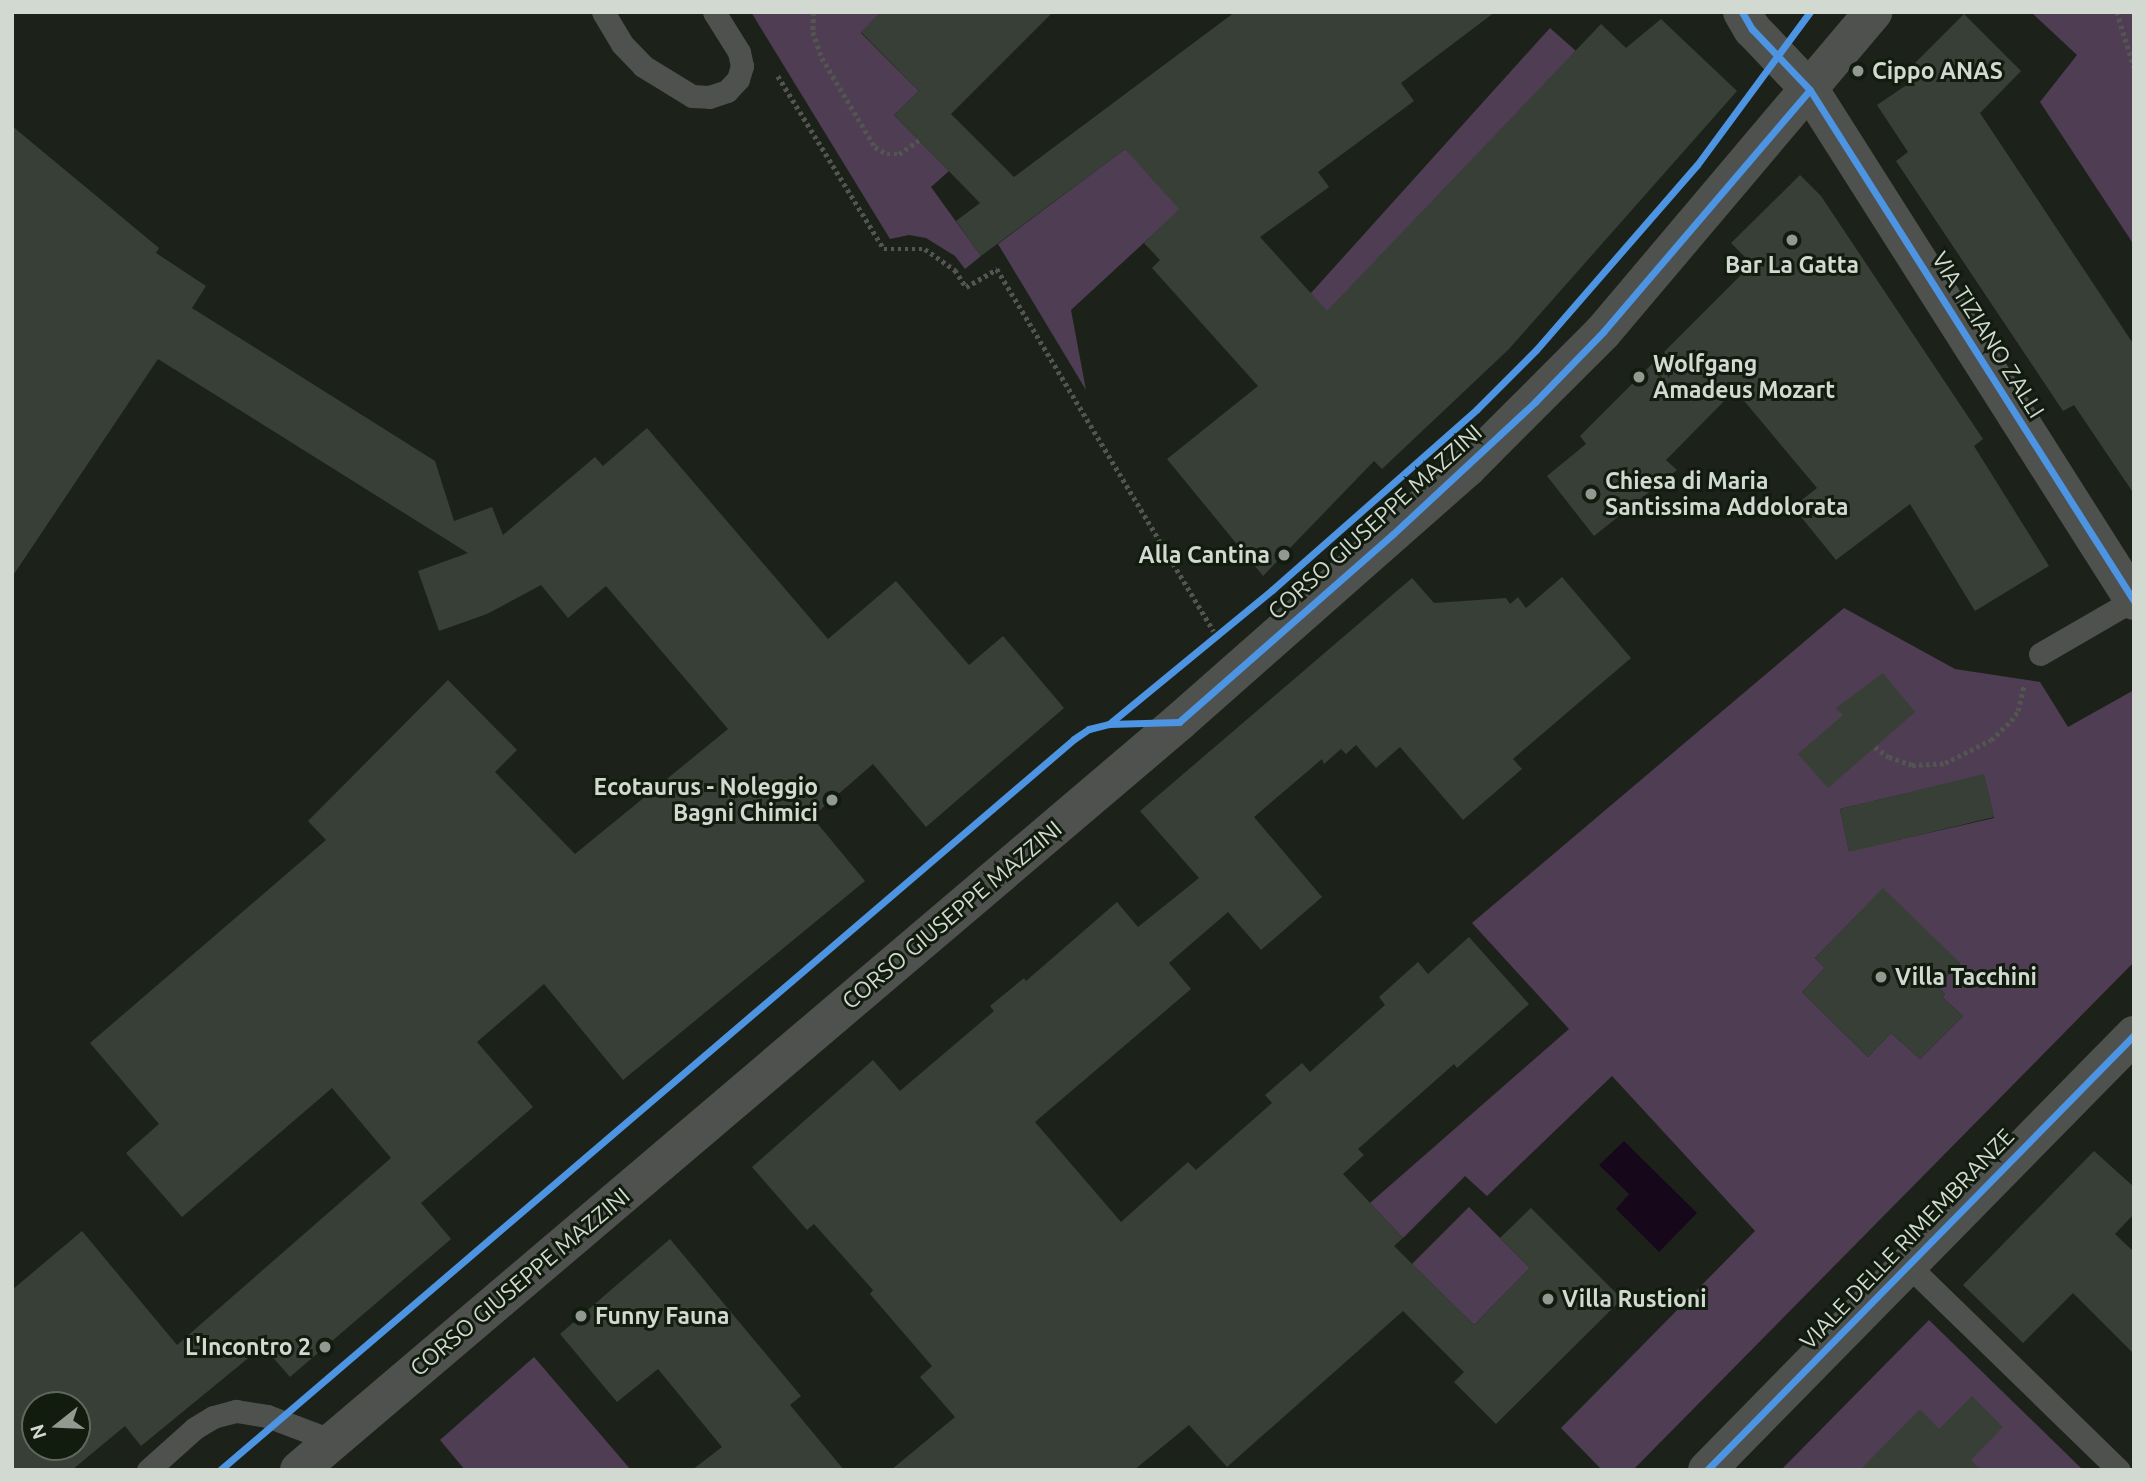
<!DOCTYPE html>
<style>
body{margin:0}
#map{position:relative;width:2146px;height:1482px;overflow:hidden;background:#1c221a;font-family:Ubuntu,sans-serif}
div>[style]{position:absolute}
.green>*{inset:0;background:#4e3d53}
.water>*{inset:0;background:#17071b}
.building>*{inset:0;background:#383f36}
.path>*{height:4.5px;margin-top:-2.25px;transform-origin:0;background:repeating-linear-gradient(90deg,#535551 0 3.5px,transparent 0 7px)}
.service>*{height:23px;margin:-11.5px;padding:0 11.5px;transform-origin:11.5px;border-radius:11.5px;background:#4e514d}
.minor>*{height:38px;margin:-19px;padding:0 19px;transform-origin:19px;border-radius:19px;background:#4e514d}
.tertiary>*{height:38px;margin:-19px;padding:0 19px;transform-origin:19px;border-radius:19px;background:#4e514d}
.cycleway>*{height:7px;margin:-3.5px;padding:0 3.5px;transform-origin:3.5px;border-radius:3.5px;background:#4d94e3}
.dots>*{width:19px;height:19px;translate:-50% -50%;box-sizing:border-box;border:4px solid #111c0e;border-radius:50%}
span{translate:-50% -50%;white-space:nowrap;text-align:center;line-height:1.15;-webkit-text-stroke:6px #111c0e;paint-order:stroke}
.poi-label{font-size:23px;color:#d1d9d0;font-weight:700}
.left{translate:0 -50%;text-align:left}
.right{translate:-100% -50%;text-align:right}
.street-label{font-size:23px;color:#d1d9d0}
.frame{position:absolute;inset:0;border:14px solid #d1d9d0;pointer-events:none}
.north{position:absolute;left:21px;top:1391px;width:70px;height:70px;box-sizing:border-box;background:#111c0e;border:2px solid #5e685c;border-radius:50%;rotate:252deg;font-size:19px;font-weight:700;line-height:28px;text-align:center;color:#d1d9d0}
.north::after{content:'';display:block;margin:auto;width:24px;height:32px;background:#929990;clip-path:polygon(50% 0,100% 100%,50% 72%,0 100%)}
</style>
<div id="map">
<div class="green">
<div style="clip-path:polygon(751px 12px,881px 12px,861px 33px,919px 91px,894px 115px,949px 171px,931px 187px,981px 256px,965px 269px,955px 256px,926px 238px,909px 235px,890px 239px)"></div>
<div style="clip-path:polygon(2031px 12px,2134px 12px,2134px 245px,2040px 102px,2077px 55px)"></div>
<div style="clip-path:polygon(1550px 28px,1576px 51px,1282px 359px,1161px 227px,1071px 310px,1086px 390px,998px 244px,1125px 149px,1311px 293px)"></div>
<div style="clip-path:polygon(evenodd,1844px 608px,1955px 669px,2040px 682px,2068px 727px,2134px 690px,2134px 962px,1633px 1470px,1602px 1470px,1561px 1428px,1755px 1231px,1612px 1076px,1487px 1196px,1465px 1176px,1403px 1238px,1370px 1203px,1569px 1029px,1472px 923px,1844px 608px,1984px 775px,1994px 818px,1849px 851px,1840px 809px,1984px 775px,1844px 608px,1860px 912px,1960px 963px,1937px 986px,1945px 994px,1942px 997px,1963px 1016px,1920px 1059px,1891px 1033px,1868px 1057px,1802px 992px,1825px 968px,1815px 958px,1860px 912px)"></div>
<div style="clip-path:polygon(1469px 1207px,1530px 1268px,1474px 1325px,1412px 1264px)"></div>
<div style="clip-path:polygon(1929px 1320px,2083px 1470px,1781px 1470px)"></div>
<div style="clip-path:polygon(534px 1357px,631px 1470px,465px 1470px,440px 1440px)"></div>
</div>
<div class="water">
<div style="clip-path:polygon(1624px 1141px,1697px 1213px,1659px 1252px,1616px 1209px,1629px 1194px,1599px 1165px)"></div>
</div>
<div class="building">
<div style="clip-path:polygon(881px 12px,1053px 12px,951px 114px,1014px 177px,1235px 12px,1495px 12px,1401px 83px,1414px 101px,1318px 172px,1329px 187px,1260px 237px,1327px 311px,1601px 24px,1626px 48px,1661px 19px,1737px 91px,1509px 349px,1382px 469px,1374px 461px,1263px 576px,1167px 459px,1258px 386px,1152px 268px,1160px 260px,1144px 243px,1179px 209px,1125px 149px,981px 256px,956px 221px,980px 203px,894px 115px,919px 91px,861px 32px)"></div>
<div style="clip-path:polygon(1964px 14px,2021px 71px,1980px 113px,2134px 345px,2134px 494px,2074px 405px,2063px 411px,1896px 161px,1908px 152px,1877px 105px,1911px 82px,1905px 73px)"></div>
<div style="clip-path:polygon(evenodd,12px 126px,159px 248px,156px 253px,206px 286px,192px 308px,435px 461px,454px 521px,492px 507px,503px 535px,595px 457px,603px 466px,647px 428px,828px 639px,896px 581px,969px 665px,1003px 636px,1064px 708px,926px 827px,873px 764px,812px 817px,865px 881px,623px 1080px,544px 984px,477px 1042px,533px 1107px,421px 1203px,451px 1239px,290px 1377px,263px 1346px,141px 1446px,125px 1426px,72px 1470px,12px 1470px,12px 1290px,82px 1231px,177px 1345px,391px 1158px,332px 1088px,182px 1217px,126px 1153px,159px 1124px,90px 1043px,326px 840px,308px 821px,448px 680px,517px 750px,495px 772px,575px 854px,728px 729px,606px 586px,568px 618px,541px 585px,487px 614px,439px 631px,418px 571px,468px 553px,158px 359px,12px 577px,12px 126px,35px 1405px,77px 1405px,77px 1447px,35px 1447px,35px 1405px)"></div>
<div style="clip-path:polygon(1800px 175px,1821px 196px,1983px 439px,1974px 446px,2049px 566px,1975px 611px,1910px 504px,1836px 560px,1793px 507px,1817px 488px,1735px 390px,1666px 460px,1677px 470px,1594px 536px,1547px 476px,1586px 444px,1580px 436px,1752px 264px,1731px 243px)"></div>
<div style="clip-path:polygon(1562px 577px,1631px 658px,1513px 759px,1522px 769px,1463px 820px,1400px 747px,1376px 768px,1356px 745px,1346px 754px,1341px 749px,1324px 764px,1322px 759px,1254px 817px,1322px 897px,1261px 950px,1228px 912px,1169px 963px,1191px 989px,1035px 1122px,1121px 1222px,1188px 1162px,1196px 1170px,1272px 1103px,1265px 1095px,1302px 1063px,1310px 1072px,1385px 1005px,1379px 997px,1418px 962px,1428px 974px,1469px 937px,1529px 1004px,1457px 1068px,1454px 1064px,1358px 1149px,1364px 1155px,1343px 1174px,1403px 1238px,1394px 1246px,1474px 1325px,1530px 1268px,1500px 1238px,1531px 1208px,1622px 1299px,1496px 1424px,1454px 1382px,1464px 1372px,1403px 1311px,1227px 1467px,1189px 1425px,1134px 1470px,891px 1470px,955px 1417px,920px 1377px,932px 1366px,870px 1294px,873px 1290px,814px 1224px,807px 1230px,752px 1167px,873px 1060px,900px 1091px,994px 1011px,990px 1006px,1024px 978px,1026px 981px,1117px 902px,1138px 927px,1199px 878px,1140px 811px,1412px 578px,1434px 603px,1506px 598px,1510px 604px,1518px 597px,1526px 608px)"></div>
<div style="clip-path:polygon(1883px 673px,1915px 712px,1828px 788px,1798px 754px,1843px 715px,1836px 708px)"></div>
<div style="clip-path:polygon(1984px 774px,1994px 817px,1849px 852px,1840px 809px)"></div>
<div style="clip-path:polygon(1883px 888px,1960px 963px,1937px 986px,1945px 994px,1942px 997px,1963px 1016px,1920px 1059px,1891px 1033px,1868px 1057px,1802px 992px,1825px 968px,1815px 958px)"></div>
<div style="clip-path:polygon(2094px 1151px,2134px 1187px,2134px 1214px,2115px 1234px,2134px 1252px,2134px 1354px,2073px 1293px,2023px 1343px,1963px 1285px)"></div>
<div style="clip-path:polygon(670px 1239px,801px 1396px,790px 1405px,844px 1470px,692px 1470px,722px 1447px,658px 1369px,617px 1402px,560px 1334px)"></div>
<div style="clip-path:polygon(1972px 1396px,2003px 1427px,1971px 1460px,1981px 1470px,1860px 1470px,1920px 1409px,1939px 1429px)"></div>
</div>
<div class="path">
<div style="left:814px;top:12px;width:20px;rotate:93deg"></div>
<div style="left:813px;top:32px;width:28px;rotate:71deg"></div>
<div style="left:822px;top:58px;width:104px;rotate:59.2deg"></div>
<div style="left:875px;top:147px;width:14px;rotate:30deg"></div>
<div style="left:887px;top:154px;width:12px"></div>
<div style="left:899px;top:154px;width:24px;rotate:-35deg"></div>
<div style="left:2117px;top:12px;width:58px;rotate:72.8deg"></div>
<div style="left:778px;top:76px;width:203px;rotate:58.5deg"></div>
<div style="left:884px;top:249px;width:41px"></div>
<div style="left:925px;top:249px;width:37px;rotate:35deg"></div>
<div style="left:955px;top:270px;width:20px;rotate:57deg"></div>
<div style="left:966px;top:287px;width:36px;rotate:-30deg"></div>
<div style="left:997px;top:269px;width:422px;rotate:59.1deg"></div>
<div style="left:1875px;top:747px;width:17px;rotate:36deg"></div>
<div style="left:1889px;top:757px;width:24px;rotate:19deg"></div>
<div style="left:1912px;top:765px;width:33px;rotate:-3deg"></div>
<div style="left:1945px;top:763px;width:51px;rotate:-26.6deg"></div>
<div style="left:1991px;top:740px;width:28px;rotate:-44deg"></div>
<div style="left:2011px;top:721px;width:12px;rotate:-55deg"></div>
<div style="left:2018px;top:711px;width:26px;rotate:-77deg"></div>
</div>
<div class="service">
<div style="left:603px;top:12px;width:37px;rotate:59deg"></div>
<div style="left:622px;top:44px;width:30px;rotate:46deg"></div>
<div style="left:643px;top:66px;width:57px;rotate:31.5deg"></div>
<div style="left:692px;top:96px;width:17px;rotate:3deg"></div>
<div style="left:709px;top:97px;width:19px;rotate:-18deg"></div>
<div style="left:727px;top:91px;width:16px;rotate:-47deg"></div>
<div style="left:738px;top:79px;width:14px;rotate:-73deg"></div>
<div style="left:742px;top:66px;width:14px;rotate:-102deg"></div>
<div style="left:739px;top:52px;width:47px;rotate:-122deg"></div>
<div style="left:2040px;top:654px;width:108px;rotate:-30.1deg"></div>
<div style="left:1908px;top:1265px;width:294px;rotate:44.2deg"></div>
<div style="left:148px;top:1470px;width:63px;rotate:-41.8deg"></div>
<div style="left:195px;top:1428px;width:21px;rotate:-31deg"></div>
<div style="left:213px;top:1417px;width:24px;rotate:-15deg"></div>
<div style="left:236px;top:1411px;width:31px;rotate:9deg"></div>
<div style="left:267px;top:1416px;width:71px;rotate:20.7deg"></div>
</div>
<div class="minor">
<div style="left:1742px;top:12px;width:20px;rotate:60deg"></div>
<div style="left:1752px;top:29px;width:84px;rotate:46.4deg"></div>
<div style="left:1810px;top:90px;width:605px;rotate:57.62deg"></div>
<div style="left:1707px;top:1470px;width:610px;rotate:-45.53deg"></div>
</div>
<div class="tertiary">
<div style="left:299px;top:1470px;width:1155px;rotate:-40.36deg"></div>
<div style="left:1179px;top:722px;width:384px;rotate:-41.4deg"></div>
<div style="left:1467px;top:468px;width:192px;rotate:-45deg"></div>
<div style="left:1603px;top:332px;width:419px;rotate:-49.8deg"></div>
</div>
<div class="cycleway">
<div style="left:1742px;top:12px;width:20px;rotate:60deg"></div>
<div style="left:1752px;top:29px;width:84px;rotate:46.4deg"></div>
<div style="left:1810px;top:90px;width:605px;rotate:57.62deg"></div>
<div style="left:1109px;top:724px;width:211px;rotate:-39.4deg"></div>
<div style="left:1272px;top:590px;width:273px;rotate:-41.4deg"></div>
<div style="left:1477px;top:409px;width:83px;rotate:-45deg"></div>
<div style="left:1536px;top:350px;width:245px;rotate:-49deg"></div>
<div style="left:1697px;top:165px;width:190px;rotate:-53.6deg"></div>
<div style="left:220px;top:1470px;width:1124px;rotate:-40.56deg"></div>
<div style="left:1074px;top:739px;width:18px;rotate:-34deg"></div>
<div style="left:1089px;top:729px;width:21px;rotate:-14deg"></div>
<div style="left:1109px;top:724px;width:70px;rotate:-1.6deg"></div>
<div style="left:1179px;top:722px;width:285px;rotate:-41.3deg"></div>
<div style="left:1393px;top:534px;width:194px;rotate:-42.9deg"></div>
<div style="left:1535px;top:402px;width:98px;rotate:-45.8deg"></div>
<div style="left:1603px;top:332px;width:318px;rotate:-49.5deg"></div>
<div style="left:1707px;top:1470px;width:610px;rotate:-45.53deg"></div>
</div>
<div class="dots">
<div style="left:1858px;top:71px;background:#929990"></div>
<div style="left:1792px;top:240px;background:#929990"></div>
<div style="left:1639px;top:377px;background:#929990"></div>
<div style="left:1591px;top:494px;background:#929990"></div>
<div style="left:1284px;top:555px;background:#929990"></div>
<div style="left:832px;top:800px;background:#929990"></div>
<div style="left:1881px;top:977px;background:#929990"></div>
<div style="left:1548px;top:1299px;background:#929990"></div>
<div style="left:581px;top:1316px;background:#929990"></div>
<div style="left:325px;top:1347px;background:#929990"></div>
</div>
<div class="poi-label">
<span class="left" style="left:1872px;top:71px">Cippo ANAS</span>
<span style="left:1792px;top:265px">Bar La Gatta</span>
<span class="left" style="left:1653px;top:377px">Wolfgang<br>Amadeus Mozart</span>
<span class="left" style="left:1605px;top:494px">Chiesa di Maria<br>Santissima Addolorata</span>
<span class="right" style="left:1270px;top:555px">Alla Cantina</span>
<span class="right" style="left:818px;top:800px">Ecotaurus - Noleggio<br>Bagni Chimici</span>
<span class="left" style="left:1895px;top:977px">Villa Tacchini</span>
<span class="left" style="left:1562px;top:1299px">Villa Rustioni</span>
<span class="left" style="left:595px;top:1316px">Funny Fauna</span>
<span class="right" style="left:311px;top:1347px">L'Incontro 2</span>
</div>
<div class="street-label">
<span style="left:1988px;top:335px;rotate:58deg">VIA TIZIANO ZALLI</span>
<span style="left:1375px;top:522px;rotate:-42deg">CORSO GIUSEPPE MAZZINI</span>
<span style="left:952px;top:915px;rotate:-40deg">CORSO GIUSEPPE MAZZINI</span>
<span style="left:1907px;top:1239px;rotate:-46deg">VIALE DELLE RIMEMBRANZE</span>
<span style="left:520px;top:1282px;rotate:-40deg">CORSO GIUSEPPE MAZZINI</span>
</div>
<div class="frame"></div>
<div class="north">N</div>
</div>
